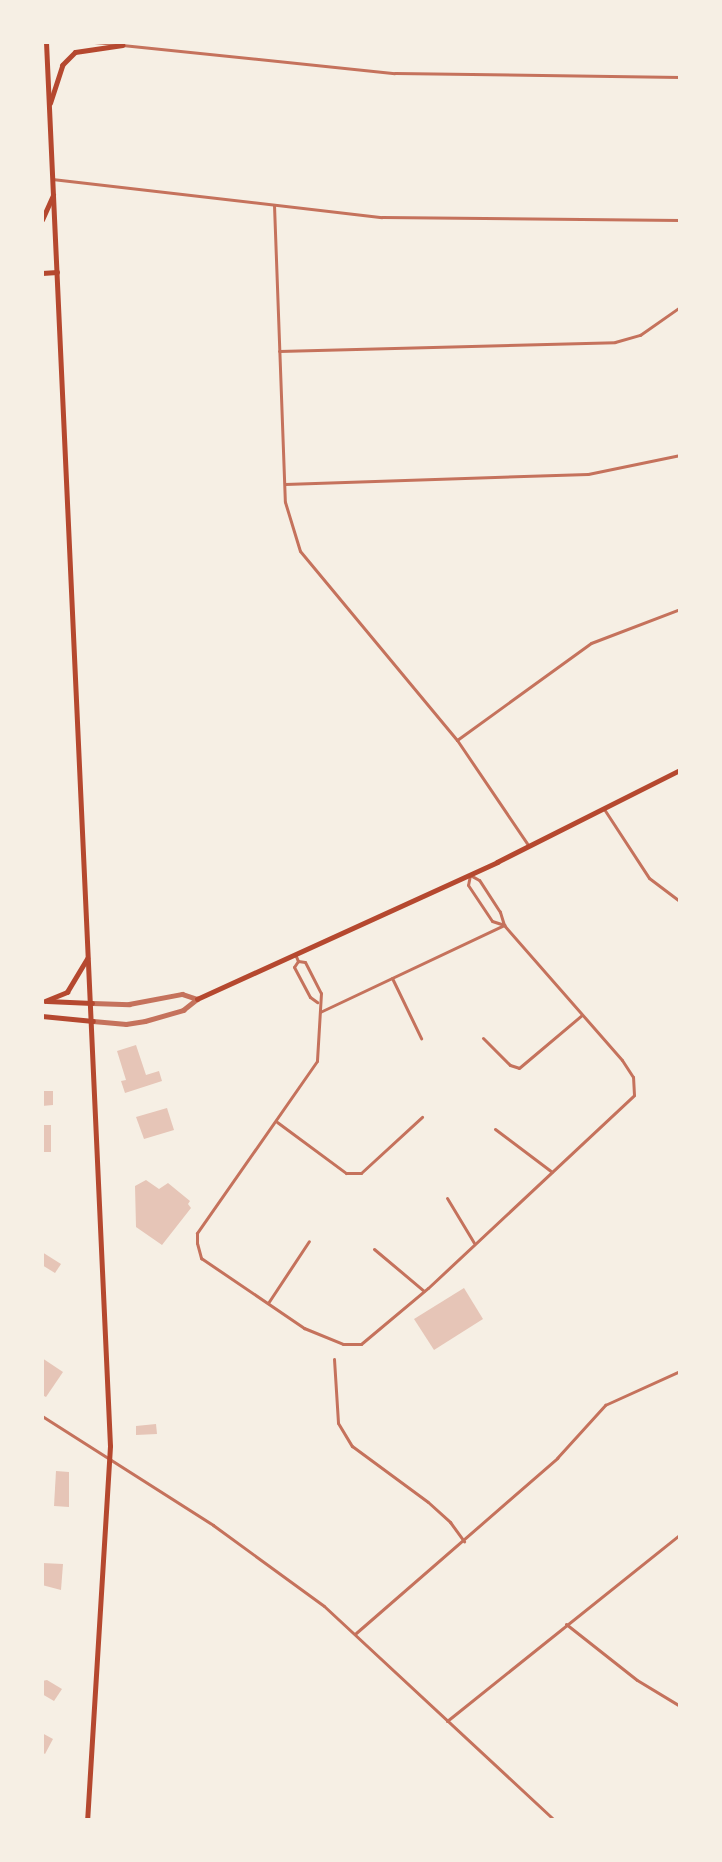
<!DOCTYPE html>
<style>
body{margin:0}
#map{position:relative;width:722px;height:1862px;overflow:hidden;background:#f6efe4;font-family:Jost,sans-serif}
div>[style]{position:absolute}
.building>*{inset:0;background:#e6c5b7}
.minor>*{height:3px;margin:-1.5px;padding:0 1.5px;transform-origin:1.5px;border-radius:1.5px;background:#c5725c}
.tertiary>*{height:4.5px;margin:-2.25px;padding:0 2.25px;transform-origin:2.25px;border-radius:2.25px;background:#c5725c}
.secondary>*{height:4.5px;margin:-2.25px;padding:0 2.25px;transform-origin:2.25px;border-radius:2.25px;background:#b5482f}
.primary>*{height:5px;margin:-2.5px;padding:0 2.5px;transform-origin:2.5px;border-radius:2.5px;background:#b5482f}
span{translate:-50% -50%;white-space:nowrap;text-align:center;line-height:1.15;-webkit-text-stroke:6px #f6efe4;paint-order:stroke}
.frame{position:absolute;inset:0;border:44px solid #f6efe4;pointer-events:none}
</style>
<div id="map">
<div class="building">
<div style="clip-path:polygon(136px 1045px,146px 1075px,159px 1071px,162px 1081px,125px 1093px,121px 1081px,126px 1080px,117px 1051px)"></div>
<div style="clip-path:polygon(42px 1091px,53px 1091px,53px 1105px,42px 1106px)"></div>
<div style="clip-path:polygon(167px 1108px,174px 1130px,144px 1139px,136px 1117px)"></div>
<div style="clip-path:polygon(42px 1125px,51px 1125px,51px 1152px,42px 1152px)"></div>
<div style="clip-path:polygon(146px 1180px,159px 1189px,168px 1183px,190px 1201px,188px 1204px,191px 1208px,162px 1245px,136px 1227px,135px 1186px)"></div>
<div style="clip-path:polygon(42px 1252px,61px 1264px,55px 1273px,42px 1265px)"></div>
<div style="clip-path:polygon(464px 1288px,483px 1319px,434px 1350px,414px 1319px)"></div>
<div style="clip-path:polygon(42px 1358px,63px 1372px,46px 1397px,42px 1395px)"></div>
<div style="clip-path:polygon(156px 1424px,157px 1434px,136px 1435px,136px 1426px)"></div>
<div style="clip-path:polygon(56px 1471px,69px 1472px,69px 1507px,54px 1506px)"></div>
<div style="clip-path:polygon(42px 1563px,63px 1564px,61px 1590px,42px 1585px)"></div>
<div style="clip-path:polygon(47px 1680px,62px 1689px,54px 1701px,42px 1694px,42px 1681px)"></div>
<div style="clip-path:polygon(42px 1733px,53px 1739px,45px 1754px,42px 1752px)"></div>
</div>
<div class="minor">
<div style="left:94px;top:42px;width:22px;rotate:5deg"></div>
<div style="left:122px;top:45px;width:274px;rotate:5.9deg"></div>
<div style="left:395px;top:73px;width:285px;rotate:0.8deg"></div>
<div style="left:52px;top:179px;width:332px;rotate:6.6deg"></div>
<div style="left:382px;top:217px;width:298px;rotate:0.6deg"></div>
<div style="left:274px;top:205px;width:297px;rotate:87.9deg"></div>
<div style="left:285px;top:502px;width:51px;rotate:73deg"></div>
<div style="left:300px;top:551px;width:246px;rotate:50.3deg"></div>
<div style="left:457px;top:740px;width:127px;rotate:55.9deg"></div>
<div style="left:279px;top:351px;width:336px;rotate:-1.5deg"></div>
<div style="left:615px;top:342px;width:26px;rotate:-16deg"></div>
<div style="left:640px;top:335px;width:49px;rotate:-35deg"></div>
<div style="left:285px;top:484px;width:303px;rotate:-1.9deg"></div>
<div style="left:588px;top:474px;width:94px;rotate:-11.7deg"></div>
<div style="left:457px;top:740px;width:165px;rotate:-35.9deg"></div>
<div style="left:591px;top:643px;width:95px;rotate:-20.9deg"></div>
<div style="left:604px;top:809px;width:82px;rotate:56.9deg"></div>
<div style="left:649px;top:878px;width:39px;rotate:37deg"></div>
<div style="left:295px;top:954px;width:8px;rotate:67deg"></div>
<div style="left:298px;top:961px;width:7px;rotate:8deg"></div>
<div style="left:305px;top:962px;width:35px;rotate:63deg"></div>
<div style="left:321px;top:993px;width:68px;rotate:93.4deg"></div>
<div style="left:317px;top:1061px;width:210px;rotate:124.9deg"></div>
<div style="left:197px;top:1233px;width:10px;rotate:90deg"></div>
<div style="left:197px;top:1243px;width:16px;rotate:75deg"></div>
<div style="left:201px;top:1258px;width:125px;rotate:34.2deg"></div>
<div style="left:304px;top:1328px;width:42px;rotate:22.3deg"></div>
<div style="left:343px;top:1344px;width:18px"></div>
<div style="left:361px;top:1344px;width:87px;rotate:-39.9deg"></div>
<div style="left:428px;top:1288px;width:282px;rotate:-43.1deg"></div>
<div style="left:634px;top:1095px;width:18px;rotate:-93deg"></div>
<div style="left:633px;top:1077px;width:20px;rotate:-123deg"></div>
<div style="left:622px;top:1060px;width:179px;rotate:-131.2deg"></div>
<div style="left:504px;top:925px;width:14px;rotate:-107deg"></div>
<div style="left:500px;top:912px;width:38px;rotate:-123deg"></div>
<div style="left:479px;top:880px;width:10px;rotate:-151deg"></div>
<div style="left:470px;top:875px;width:10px;rotate:101deg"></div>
<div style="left:468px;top:885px;width:43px;rotate:56.3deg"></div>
<div style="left:492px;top:921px;width:13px;rotate:18deg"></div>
<div style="left:298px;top:961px;width:7px;rotate:124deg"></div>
<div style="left:294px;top:967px;width:34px;rotate:62deg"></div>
<div style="left:310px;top:997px;width:9px;rotate:36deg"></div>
<div style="left:392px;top:978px;width:67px;rotate:64.2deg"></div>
<div style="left:320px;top:1012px;width:204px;rotate:-25.3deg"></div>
<div style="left:483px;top:1038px;width:38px;rotate:45deg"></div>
<div style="left:510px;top:1065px;width:9px;rotate:18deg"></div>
<div style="left:519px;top:1068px;width:82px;rotate:-40.1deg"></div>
<div style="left:277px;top:1122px;width:86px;rotate:36.5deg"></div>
<div style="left:346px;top:1173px;width:15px"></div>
<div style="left:361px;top:1173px;width:83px;rotate:-42.6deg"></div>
<div style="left:495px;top:1129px;width:71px;rotate:37deg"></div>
<div style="left:447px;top:1198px;width:52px;rotate:59deg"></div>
<div style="left:374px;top:1249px;width:65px;rotate:40deg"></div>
<div style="left:268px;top:1303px;width:74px;rotate:-56.5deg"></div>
<div style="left:334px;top:1359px;width:64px;rotate:86.4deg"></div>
<div style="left:338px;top:1423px;width:27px;rotate:59deg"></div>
<div style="left:352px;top:1446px;width:94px;rotate:36.4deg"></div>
<div style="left:428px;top:1502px;width:30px;rotate:42deg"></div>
<div style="left:450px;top:1522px;width:24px;rotate:54deg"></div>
<div style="left:42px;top:1416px;width:203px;rotate:32.5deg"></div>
<div style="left:213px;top:1525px;width:137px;rotate:36.1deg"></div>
<div style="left:324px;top:1606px;width:314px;rotate:42.9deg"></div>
<div style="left:566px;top:1624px;width:90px;rotate:38.3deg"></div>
<div style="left:637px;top:1680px;width:50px;rotate:31.2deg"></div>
<div style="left:356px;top:1633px;width:267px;rotate:-41deg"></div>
<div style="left:557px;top:1458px;width:72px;rotate:-47.8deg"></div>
<div style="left:605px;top:1405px;width:82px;rotate:-24.4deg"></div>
<div style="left:447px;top:1721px;width:299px;rotate:-38.7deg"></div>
</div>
<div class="tertiary">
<div style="left:92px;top:1003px;width:37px;rotate:2deg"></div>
<div style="left:129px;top:1004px;width:54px;rotate:-10.7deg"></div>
<div style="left:182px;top:994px;width:16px;rotate:18deg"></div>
<div style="left:93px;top:1021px;width:33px;rotate:5deg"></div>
<div style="left:126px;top:1024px;width:19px;rotate:-9deg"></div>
<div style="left:145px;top:1021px;width:40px;rotate:-16deg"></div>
<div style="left:183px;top:1010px;width:18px;rotate:-38deg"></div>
</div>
<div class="secondary">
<div style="left:42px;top:220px;width:27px;rotate:-66deg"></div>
<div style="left:42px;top:273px;width:15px;rotate:-4deg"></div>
<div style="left:197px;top:999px;width:330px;rotate:-24.5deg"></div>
<div style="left:497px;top:862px;width:205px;rotate:-26.7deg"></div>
<div style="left:45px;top:1001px;width:24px;rotate:-22deg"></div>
<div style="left:67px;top:992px;width:39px;rotate:-59deg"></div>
<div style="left:47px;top:1001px;width:45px;rotate:2.5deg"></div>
<div style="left:42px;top:1016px;width:51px;rotate:5.6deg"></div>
</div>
<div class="primary">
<div style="left:46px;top:42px;width:1405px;rotate:87.39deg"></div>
<div style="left:110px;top:1446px;width:375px;rotate:93.5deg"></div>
<div style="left:50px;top:103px;width:40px;rotate:-72deg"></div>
<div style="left:62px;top:65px;width:18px;rotate:-45deg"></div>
<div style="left:75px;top:52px;width:48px;rotate:-8.5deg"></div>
</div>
<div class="frame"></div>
</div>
